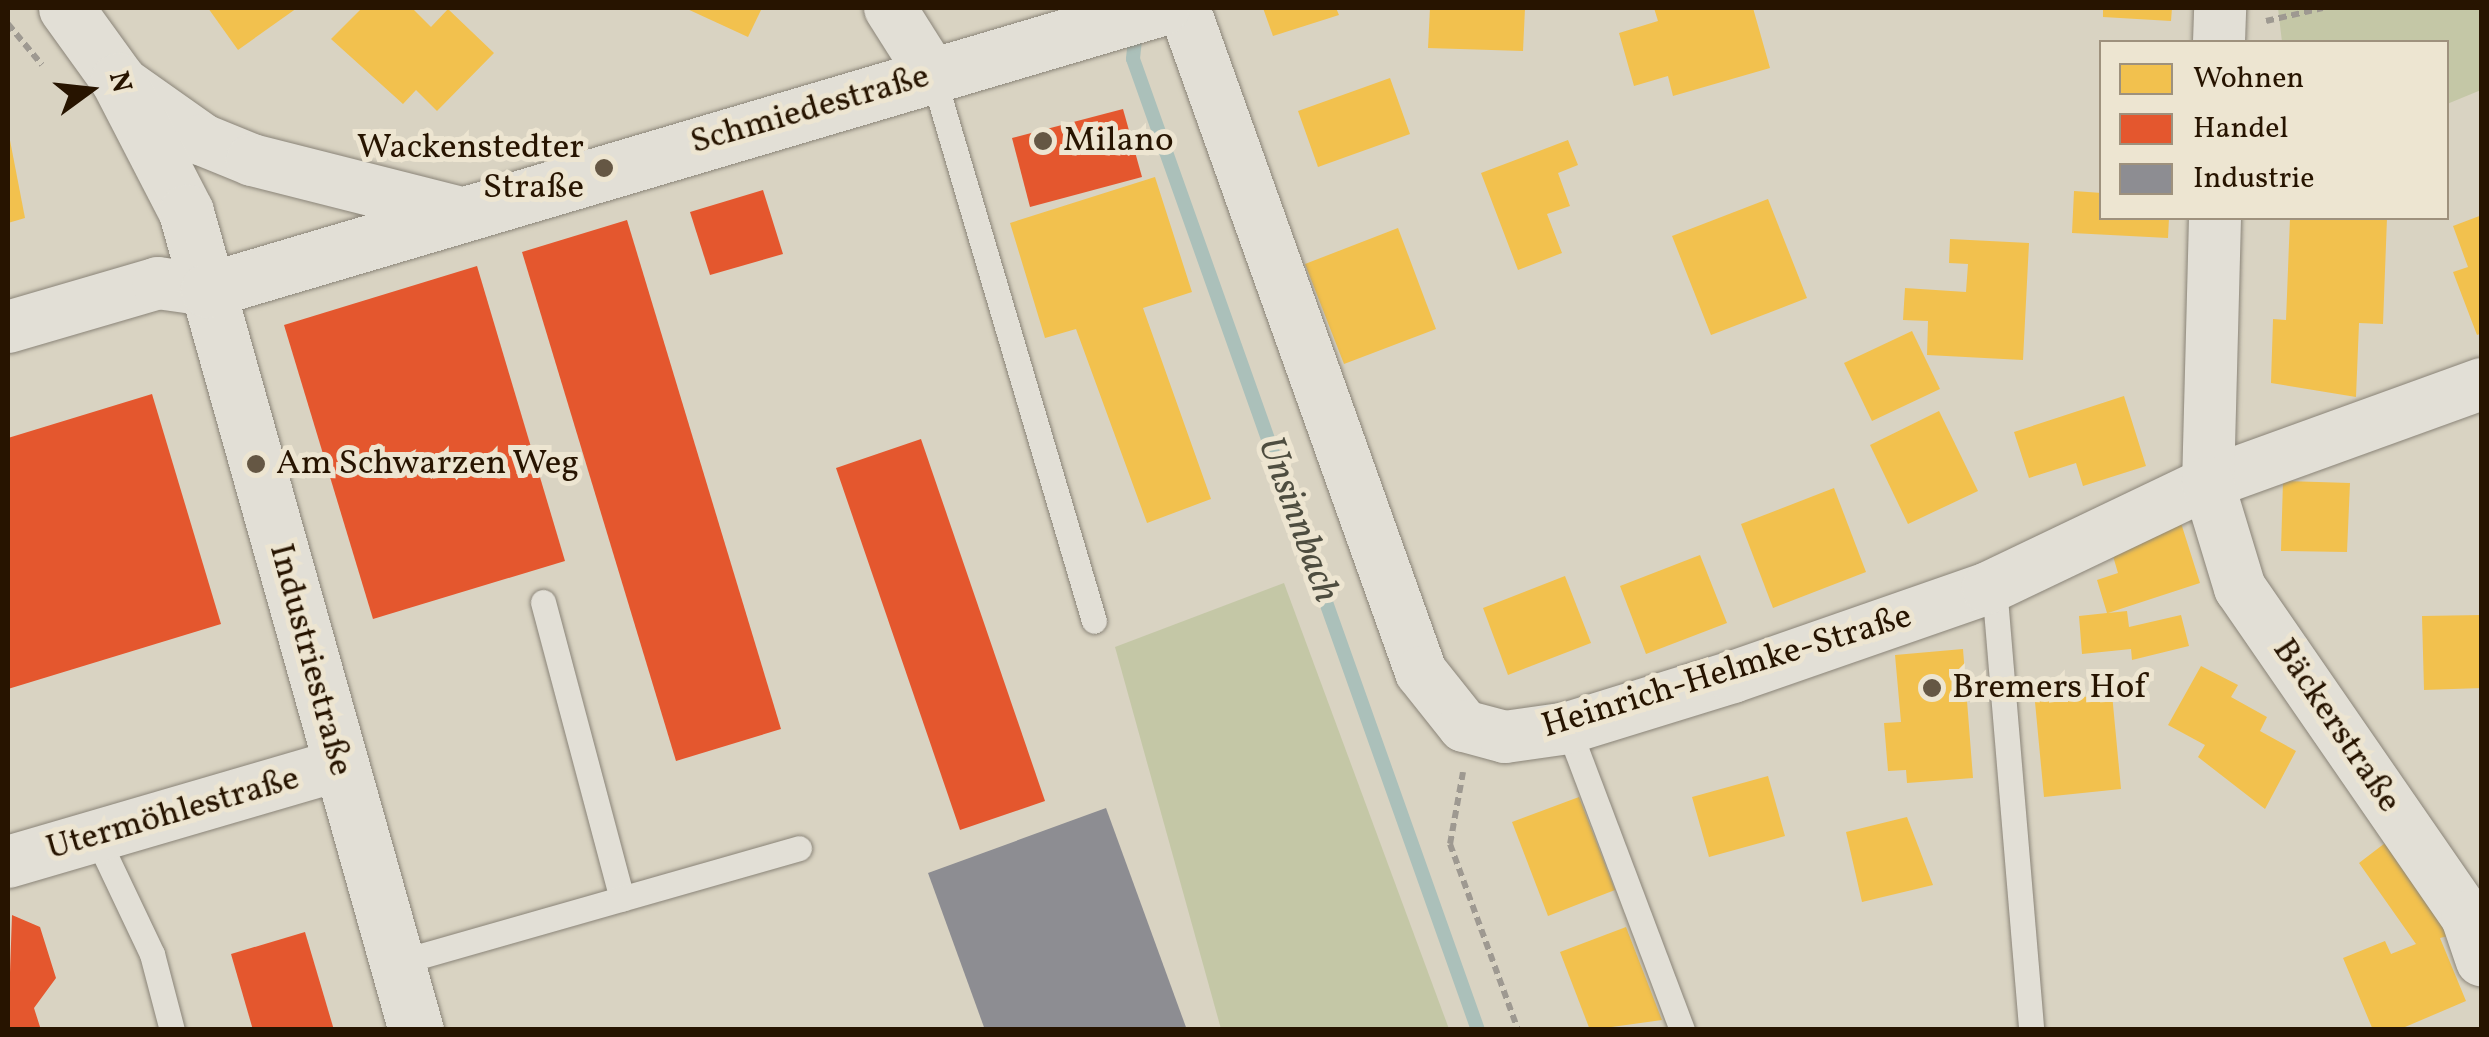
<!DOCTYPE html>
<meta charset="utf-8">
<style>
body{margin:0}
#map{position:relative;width:2489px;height:1037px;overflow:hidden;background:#d9d3c2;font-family:Vollkorn,serif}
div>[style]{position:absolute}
.green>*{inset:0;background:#c4c7a6}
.homes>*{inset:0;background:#f2c14e}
.shops>*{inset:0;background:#e4572e}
.industry>*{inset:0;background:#8d8d92}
.stream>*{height:14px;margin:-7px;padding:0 7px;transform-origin:7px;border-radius:7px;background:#abc0ba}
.path>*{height:6px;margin-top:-3px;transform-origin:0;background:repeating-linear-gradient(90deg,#9e9991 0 8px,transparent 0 13px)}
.roads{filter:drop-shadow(0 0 2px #8a8478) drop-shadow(0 0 2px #8a8478)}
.service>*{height:25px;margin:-12.5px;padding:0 12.5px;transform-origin:12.5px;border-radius:12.5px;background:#e2dfd6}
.minor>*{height:52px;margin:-26px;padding:0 26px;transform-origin:26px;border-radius:26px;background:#e2dfd6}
.tertiary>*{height:55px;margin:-27.5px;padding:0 27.5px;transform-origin:27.5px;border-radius:27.5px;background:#e2dfd6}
.dots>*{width:28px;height:28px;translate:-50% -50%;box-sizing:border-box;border:5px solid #ede5d1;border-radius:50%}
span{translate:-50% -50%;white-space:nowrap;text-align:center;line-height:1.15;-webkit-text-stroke:10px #ede5d1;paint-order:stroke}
.street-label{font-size:35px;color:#271400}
.poi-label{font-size:35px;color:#271400}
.left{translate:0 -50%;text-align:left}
.right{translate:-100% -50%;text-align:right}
.water-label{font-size:38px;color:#4e4d40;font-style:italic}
.frame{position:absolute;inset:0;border:10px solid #271400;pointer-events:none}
.legend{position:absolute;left:2099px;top:40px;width:350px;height:180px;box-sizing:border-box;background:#ede5d1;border:2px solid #9e917d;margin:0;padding:12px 18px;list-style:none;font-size:30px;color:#271400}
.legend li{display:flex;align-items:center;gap:20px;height:50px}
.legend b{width:50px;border:2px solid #9e917d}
.north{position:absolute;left:40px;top:40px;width:100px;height:100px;-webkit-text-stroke:8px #ede5d1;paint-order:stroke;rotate:75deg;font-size:28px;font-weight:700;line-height:40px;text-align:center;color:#271400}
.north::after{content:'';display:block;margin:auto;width:35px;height:45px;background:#271400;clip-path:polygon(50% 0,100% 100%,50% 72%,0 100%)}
</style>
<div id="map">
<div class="green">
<div style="clip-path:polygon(2278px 8px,2481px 8px,2481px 90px,2447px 104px,2446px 42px,2282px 42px)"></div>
<div style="clip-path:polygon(1284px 583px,1449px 1029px,1221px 1029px,1115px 647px)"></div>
</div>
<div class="homes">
<div style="clip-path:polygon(208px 8px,297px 8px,238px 50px)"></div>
<div style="clip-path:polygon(362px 8px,412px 8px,431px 27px,448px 9px,494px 53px,437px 111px,416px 90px,403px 104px,331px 39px)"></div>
<div style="clip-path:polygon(685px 8px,762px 8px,748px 37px)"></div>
<div style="clip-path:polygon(1263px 8px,1336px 8px,1339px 15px,1273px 36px)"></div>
<div style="clip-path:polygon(1430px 8px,1525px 8px,1523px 51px,1428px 48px)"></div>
<div style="clip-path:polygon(1654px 8px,1753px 8px,1770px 68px,1673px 96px,1668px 76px,1634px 86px,1619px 33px,1658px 21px)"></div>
<div style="clip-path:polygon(2103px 8px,2172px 8px,2171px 21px,2103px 17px)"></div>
<div style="clip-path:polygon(1390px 78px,1410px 134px,1318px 167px,1298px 111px)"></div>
<div style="clip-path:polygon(8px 130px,25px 218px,8px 223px)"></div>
<div style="clip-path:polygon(1568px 140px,1578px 165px,1558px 173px,1570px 206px,1547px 214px,1562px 253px,1518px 270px,1481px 173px)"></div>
<div style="clip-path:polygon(1155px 177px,1192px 292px,1143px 308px,1211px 499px,1147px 523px,1076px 329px,1045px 338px,1010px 223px)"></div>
<div style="clip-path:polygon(2074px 191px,2102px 193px,2102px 218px,2169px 218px,2168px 238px,2072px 233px)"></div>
<div style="clip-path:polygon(1768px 199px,1807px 298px,1711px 335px,1672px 236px)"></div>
<div style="clip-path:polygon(2482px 215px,2482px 333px,2477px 335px,2453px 272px,2468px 267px,2453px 226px)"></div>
<div style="clip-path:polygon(2290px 218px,2387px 218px,2383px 324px,2359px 323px,2356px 397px,2271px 383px,2273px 319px,2286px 320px)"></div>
<div style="clip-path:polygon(1398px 228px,1436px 329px,1344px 364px,1305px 264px)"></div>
<div style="clip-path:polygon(1950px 239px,2029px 243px,2023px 360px,1927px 355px,1928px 321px,1903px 320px,1905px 288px,1966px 292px,1968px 264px,1949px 263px)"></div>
<div style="clip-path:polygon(1912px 331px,1940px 389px,1872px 421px,1844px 363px)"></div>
<div style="clip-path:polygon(2124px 396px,2146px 466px,2083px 486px,2076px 463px,2029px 478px,2014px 432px)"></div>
<div style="clip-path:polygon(1939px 411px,1978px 491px,1908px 524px,1870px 445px)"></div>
<div style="clip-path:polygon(2283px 481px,2350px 483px,2347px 552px,2281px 551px)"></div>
<div style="clip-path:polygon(1834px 488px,1866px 572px,1773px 608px,1741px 524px)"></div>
<div style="clip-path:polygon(2181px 523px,2200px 583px,2108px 613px,2127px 611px,2129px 627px,2181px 615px,2189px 646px,2132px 660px,2131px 649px,2082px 654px,2079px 616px,2107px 613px,2097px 580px,2118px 573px,2110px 546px)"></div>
<div style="clip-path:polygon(1700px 555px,1727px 623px,1646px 654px,1620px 586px)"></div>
<div style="clip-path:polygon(1565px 576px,1591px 643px,1508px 675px,1483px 608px)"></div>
<div style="clip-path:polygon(2482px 615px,2482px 688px,2424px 690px,2422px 616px)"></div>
<div style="clip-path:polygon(1963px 649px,1973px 778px,1907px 783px,1906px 770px,1888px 771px,1884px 723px,1901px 722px,1895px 655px)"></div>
<div style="clip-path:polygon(2201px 666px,2238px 685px,2231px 697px,2267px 717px,2260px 731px,2296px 751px,2265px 809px,2198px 757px,2205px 745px,2168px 725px)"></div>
<div style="clip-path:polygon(2112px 694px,2121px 789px,2044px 797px,2035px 702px)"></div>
<div style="clip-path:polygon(1768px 776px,1785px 836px,1709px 857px,1692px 797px)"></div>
<div style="clip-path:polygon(1579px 797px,1615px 890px,1548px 916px,1512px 822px)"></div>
<div style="clip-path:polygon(1907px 817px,1933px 885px,1862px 902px,1846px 832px)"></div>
<div style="clip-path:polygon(2389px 840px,2456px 934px,2440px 938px,2466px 1001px,2398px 1030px,2373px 1030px,2343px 958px,2385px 941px,2391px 954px,2416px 944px,2359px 863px)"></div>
<div style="clip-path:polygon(1626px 927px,1662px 1020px,1590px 1030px,1560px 952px)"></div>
</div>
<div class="shops">
<div style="clip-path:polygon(1123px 109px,1142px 177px,1030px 207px,1012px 138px)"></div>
<div style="clip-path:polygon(763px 190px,783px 254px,710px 275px,690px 212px)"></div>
<div style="clip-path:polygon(627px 220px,781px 729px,676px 761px,522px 252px)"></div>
<div style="clip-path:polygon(477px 266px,565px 561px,373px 619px,284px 325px)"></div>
<div style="clip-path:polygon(152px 394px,221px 624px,8px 689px,8px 438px)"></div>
<div style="clip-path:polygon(921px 439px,1045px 801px,960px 830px,836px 468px)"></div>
<div style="clip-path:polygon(12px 915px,40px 927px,56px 978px,34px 1008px,41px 1030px,8px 1030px)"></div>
<div style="clip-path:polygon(305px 932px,334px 1030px,253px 1030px,231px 954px)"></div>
</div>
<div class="industry">
<div style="clip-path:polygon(1106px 808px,1187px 1030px,985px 1030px,928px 873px)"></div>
</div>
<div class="stream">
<div style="left:1136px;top:30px;width:29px;rotate:96deg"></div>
<div style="left:1133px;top:59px;width:1030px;rotate:70.44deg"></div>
</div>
<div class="path">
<div style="left:2266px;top:21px;width:58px;rotate:-12.8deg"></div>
<div style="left:8px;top:24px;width:53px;rotate:50.3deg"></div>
<div style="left:1463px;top:772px;width:73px;rotate:100.2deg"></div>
<div style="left:1450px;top:844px;width:198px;rotate:69.9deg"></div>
</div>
<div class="roads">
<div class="service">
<div style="left:933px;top:76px;width:568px;rotate:73.54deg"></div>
<div style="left:1994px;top:586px;width:446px;rotate:85.2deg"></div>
<div style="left:543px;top:602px;width:307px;rotate:75.1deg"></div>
<div style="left:1568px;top:728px;width:323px;rotate:69.3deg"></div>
<div style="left:96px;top:836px;width:131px;rotate:64.6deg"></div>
<div style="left:152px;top:954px;width:79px;rotate:75.3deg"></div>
<div style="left:396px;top:963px;width:419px;rotate:-15.9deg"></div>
</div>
<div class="minor">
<div style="left:890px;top:8px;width:80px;rotate:57.7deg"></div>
<div style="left:1184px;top:8px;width:705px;rotate:70.36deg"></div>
<div style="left:1421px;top:672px;width:69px;rotate:51.5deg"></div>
<div style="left:1464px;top:726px;width:42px;rotate:15deg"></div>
<div style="left:1505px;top:737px;width:64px;rotate:-8.1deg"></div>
<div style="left:1568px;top:728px;width:173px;rotate:-17.2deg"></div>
<div style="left:1733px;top:677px;width:270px;rotate:-19.2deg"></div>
<div style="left:1988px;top:588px;width:244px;rotate:-25.5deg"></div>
<div style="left:2208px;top:483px;width:291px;rotate:-19.9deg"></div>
<div style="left:2219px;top:42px;width:34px;rotate:-88deg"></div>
<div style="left:118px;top:80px;width:104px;rotate:35.2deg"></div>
<div style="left:203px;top:140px;width:53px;rotate:22.2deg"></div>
<div style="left:252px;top:160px;width:212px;rotate:14.2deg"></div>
<div style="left:2215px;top:218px;width:265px;rotate:91.5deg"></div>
<div style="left:2208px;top:483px;width:110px;rotate:73.1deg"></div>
<div style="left:2240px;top:588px;width:400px;rotate:55.4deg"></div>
<div style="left:2467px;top:917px;width:46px;rotate:71.2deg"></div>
<div style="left:8px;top:327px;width:156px;rotate:-16.3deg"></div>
<div style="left:158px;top:283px;width:50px;rotate:8deg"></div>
<div style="left:8px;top:862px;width:345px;rotate:-16.3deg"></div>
</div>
<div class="tertiary">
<div style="left:66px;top:8px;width:89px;rotate:54.2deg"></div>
<div style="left:118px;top:80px;width:148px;rotate:62.7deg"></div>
<div style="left:186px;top:212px;width:850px;rotate:74.3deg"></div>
<div style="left:208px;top:290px;width:994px;rotate:-16.48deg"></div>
</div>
</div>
<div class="dots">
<div style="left:1043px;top:141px;background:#655744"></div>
<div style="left:604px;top:168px;background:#655744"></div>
<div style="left:256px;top:464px;background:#655744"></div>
<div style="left:1932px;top:688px;background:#655744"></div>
</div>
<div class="street-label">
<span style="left:810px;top:110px;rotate:-16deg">Schmiedestraße</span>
<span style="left:310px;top:660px;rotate:75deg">Industriestraße</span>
<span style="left:1727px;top:672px;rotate:-17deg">Heinrich-Helmke-Straße</span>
<span style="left:2336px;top:726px;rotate:56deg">Bäckerstraße</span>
<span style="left:173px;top:814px;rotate:-16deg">Utermöhlestraße</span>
</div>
<div class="poi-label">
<span class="left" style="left:1063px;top:141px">Milano</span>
<span class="right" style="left:584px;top:168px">Wackenstedter<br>Straße</span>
<span class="left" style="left:276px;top:464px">Am Schwarzen Weg</span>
<span class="left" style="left:1952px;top:688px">Bremers Hof</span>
</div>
<div class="water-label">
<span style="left:1297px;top:520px;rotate:70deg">Unsinnbach</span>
</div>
<div class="frame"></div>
<ul class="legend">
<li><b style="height:28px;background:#f2c14e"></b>Wohnen</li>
<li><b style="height:28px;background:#e4572e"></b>Handel</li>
<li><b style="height:28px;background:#8d8d92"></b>Industrie</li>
</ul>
<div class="north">N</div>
</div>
